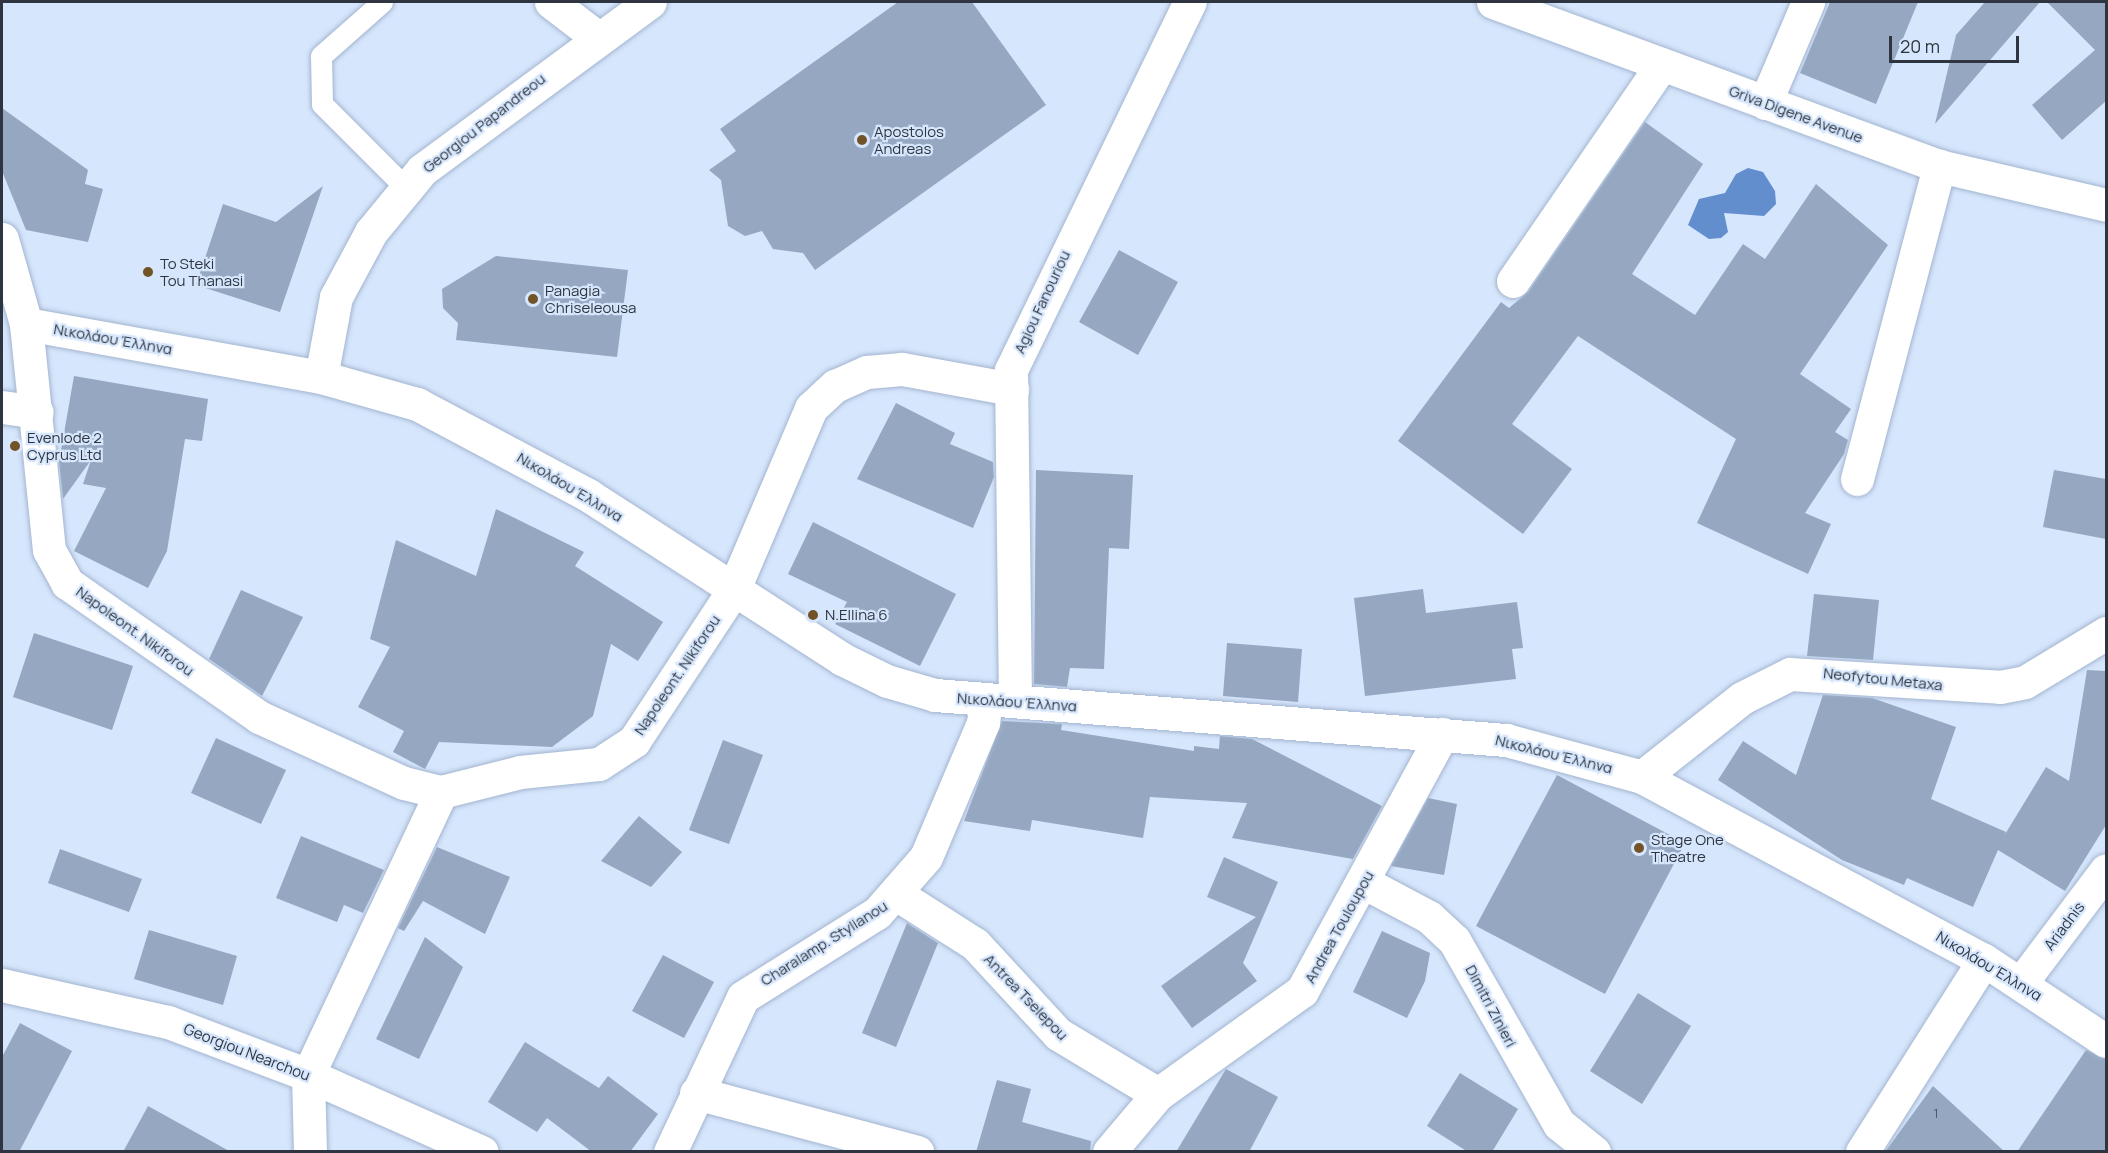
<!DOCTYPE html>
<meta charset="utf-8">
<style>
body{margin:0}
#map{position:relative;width:2108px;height:1153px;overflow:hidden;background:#d6e6fc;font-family:Manrope,sans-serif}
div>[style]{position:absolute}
.water>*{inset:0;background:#628ece}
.building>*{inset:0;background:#95a7c1}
.roads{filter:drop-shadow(0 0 2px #a3b5d0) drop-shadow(0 0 2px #a3b5d0)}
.service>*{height:21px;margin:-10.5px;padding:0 10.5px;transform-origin:10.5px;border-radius:10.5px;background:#fff}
.minor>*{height:33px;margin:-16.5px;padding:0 16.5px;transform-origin:16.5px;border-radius:16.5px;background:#fff}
.tertiary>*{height:33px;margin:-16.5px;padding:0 16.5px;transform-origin:16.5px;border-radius:16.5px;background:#fff}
.dots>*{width:16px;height:16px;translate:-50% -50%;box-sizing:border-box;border:3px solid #d6e6fc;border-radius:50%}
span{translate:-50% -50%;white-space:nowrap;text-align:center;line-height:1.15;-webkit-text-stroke:4.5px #d6e6fc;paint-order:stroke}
.number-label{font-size:12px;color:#485260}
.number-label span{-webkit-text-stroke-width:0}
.street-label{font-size:15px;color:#2e3540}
.poi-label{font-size:15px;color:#2e3540}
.left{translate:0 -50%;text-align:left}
.frame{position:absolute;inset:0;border:3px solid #2e3540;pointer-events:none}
.scale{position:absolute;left:1889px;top:36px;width:130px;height:27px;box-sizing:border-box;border:3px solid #2e3540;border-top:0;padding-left:8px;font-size:18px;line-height:21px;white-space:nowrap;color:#2e3540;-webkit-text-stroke:4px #d6e6fc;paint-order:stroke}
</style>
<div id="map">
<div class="water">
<div style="clip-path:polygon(1748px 168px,1763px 172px,1775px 191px,1776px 204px,1764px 216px,1724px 213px,1728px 232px,1721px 238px,1709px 239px,1688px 225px,1699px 199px,1725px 193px,1736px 174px)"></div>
</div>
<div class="building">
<div style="clip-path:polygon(898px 2px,972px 2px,1046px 105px,815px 270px,803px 253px,773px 249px,762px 231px,745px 236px,728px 226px,721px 180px,709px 170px,736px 151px,720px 129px)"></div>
<div style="clip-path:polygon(1830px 2px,1918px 2px,1876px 104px,1800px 73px)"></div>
<div style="clip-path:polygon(1985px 2px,2040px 2px,1935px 124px,1956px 35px)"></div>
<div style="clip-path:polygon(2047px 2px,2106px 2px,2106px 101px,2062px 140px,2032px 105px,2095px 50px)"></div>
<div style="clip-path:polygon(2px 108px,88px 170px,85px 184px,103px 189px,88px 242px,26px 230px,2px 171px)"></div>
<div style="clip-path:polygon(1645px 122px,1703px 164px,1632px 274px,1695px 315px,1743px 244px,1765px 259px,1816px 184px,1888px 245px,1800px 374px,1851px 409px,1835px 432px,1848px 440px,1844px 454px,1805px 513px,1831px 524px,1808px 574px,1697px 523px,1736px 439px,1578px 336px,1512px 424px,1572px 469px,1523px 534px,1398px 441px,1501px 302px,1509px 308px,1528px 292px)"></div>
<div style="clip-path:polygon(323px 186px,280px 312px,196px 285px,223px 204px,276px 222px)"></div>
<div style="clip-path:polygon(1119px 250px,1178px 282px,1138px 355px,1079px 322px)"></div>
<div style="clip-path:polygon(496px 256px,628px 270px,617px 357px,456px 340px,458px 323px,443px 308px,442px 289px)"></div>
<div style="clip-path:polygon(74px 376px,208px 399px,202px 441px,185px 439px,167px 551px,148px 588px,74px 551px,106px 488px,83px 484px,91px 460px,63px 499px,59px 462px)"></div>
<div style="clip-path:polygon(896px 403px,955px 433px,950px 444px,993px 462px,994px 477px,973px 528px,857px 479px)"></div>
<div style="clip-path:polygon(1036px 470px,1133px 475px,1129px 549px,1109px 548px,1104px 669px,1070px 668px,1067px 687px,1034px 684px)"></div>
<div style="clip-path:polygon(2054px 470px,2106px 479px,2106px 539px,2043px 527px)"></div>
<div style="clip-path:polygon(496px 509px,584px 552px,575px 566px,663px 622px,638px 661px,611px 644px,593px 716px,552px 747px,439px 742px,425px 769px,393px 752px,404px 731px,358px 707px,390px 647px,370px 639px,396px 540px,476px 576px)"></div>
<div style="clip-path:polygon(813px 522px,956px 594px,920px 666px,835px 624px,847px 602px,788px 574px)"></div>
<div style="clip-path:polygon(1423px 589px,1426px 613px,1517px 602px,1523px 648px,1512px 649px,1516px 679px,1365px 696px,1354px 598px)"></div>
<div style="clip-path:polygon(241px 590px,303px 617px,262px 696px,209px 659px)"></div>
<div style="clip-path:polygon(1814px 594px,1879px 600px,1873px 660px,1807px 656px)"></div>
<div style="clip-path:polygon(34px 633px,133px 666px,112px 730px,13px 697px)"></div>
<div style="clip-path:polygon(1227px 643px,1302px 649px,1298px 702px,1223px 696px)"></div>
<div style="clip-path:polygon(2087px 670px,2106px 671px,2106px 825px,2065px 891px,1998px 850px,1973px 907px,1907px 878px,1904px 885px,1842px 860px,1718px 780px,1743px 741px,1796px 775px,1823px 695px,1872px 698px,1956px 727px,1931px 799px,2006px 832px,2004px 836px,2046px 767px,2069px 781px)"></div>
<div style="clip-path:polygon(1002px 721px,1062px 724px,1061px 730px,1194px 751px,1194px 746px,1219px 749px,1220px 736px,1252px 739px,1382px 806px,1353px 859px,1232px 838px,1247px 803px,1150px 797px,1143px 838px,1032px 820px,1030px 831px,964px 821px)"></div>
<div style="clip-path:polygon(216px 738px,286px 770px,261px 824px,191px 793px)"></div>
<div style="clip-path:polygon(723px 740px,763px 755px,729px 844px,689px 830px)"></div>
<div style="clip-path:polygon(1557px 775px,1685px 843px,1605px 994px,1476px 926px)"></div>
<div style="clip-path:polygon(1428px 798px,1457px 804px,1444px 875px,1391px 866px)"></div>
<div style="clip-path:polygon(639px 816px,682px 852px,651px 887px,601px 861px)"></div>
<div style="clip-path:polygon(301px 836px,384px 870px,363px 913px,344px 905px,337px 922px,276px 898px)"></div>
<div style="clip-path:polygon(437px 847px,510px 877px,485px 934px,423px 901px,404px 931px,398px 928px)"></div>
<div style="clip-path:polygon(60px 849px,142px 879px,129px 912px,48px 883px)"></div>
<div style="clip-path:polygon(1224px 857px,1278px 882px,1243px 963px,1257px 981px,1192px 1028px,1161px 986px,1256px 917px,1207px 897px)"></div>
<div style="clip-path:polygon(907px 923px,938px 943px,896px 1047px,862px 1033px)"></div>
<div style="clip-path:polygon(149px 930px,237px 956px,223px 1005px,134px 979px)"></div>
<div style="clip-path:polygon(1382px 931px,1430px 953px,1425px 981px,1407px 1018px,1353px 992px)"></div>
<div style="clip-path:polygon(425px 937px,463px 967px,419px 1059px,376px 1039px)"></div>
<div style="clip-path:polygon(663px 955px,714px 982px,684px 1038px,632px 1011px)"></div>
<div style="clip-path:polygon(1638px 993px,1691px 1026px,1642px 1104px,1590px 1071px)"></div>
<div style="clip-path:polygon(20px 1023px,72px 1051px,19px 1152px,2px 1152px,2px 1057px)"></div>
<div style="clip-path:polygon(525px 1042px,599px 1088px,608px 1076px,658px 1114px,630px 1152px,592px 1152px,547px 1118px,537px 1132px,488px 1102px)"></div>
<div style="clip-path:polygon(2086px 1050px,2106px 1059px,2106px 1152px,2017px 1152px)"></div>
<div style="clip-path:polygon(1226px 1069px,1278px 1097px,1249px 1152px,1176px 1152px)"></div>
<div style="clip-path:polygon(1460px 1073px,1518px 1109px,1492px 1152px,1468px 1152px,1427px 1126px)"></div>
<div style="clip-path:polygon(997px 1080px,1031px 1089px,1022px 1122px,1091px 1141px,1090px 1152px,976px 1152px)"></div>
<div style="clip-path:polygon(1933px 1086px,2005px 1152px,1885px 1152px)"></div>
<div style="clip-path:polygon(148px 1106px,231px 1152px,123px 1152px)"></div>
</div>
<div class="roads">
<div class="service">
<div style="left:382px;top:2px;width:81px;rotate:138.5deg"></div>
<div style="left:321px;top:56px;width:48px;rotate:88.8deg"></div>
<div style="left:322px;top:104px;width:120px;rotate:45deg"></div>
</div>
<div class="minor">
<div style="left:551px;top:2px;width:59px;rotate:37.5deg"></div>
<div style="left:1493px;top:2px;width:475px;rotate:20.2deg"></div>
<div style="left:1939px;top:166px;width:171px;rotate:13.1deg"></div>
<div style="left:1765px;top:103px;width:110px;rotate:-66.9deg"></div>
<div style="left:1513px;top:281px;width:263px;rotate:-55.5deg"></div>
<div style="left:26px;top:324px;width:227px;rotate:84.2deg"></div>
<div style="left:49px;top:550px;width:38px;rotate:61deg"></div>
<div style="left:67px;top:583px;width:234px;rotate:34.9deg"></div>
<div style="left:259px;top:717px;width:159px;rotate:24.5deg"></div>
<div style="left:404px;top:783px;width:38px;rotate:14deg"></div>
<div style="left:441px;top:792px;width:81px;rotate:-14.2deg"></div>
<div style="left:520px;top:772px;width:79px;rotate:-5.8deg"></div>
<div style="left:599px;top:764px;width:42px;rotate:-33.3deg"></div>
<div style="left:634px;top:741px;width:180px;rotate:-56.6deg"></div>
<div style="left:733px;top:591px;width:199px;rotate:-66.9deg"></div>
<div style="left:811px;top:408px;width:33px;rotate:-43deg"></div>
<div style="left:835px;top:386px;width:35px;rotate:-24deg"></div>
<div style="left:867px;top:372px;width:35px;rotate:-5deg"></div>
<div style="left:902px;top:369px;width:112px;rotate:10.3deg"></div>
<div style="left:321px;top:377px;width:81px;rotate:-79.4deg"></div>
<div style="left:336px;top:297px;width:74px;rotate:-61.7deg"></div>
<div style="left:371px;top:232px;width:80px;rotate:-50.6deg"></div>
<div style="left:422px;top:170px;width:283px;rotate:-36.4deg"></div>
<div style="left:2px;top:407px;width:35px;rotate:8deg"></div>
<div style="left:1857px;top:479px;width:324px;rotate:-75.3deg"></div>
<div style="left:1015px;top:701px;width:331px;rotate:-90.7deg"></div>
<div style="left:1011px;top:370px;width:409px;rotate:-64.1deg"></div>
<div style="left:1642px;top:777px;width:127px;rotate:-38.3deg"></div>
<div style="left:1742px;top:698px;width:54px;rotate:-26.6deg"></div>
<div style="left:1790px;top:674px;width:210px;rotate:3.5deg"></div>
<div style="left:2000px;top:687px;width:25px;rotate:-11deg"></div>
<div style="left:2025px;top:682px;width:95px;rotate:-31.2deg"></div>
<div style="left:1365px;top:883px;width:72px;rotate:28deg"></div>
<div style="left:1429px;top:917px;width:34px;rotate:43deg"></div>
<div style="left:1454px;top:940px;width:212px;rotate:60.3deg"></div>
<div style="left:1559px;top:1124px;width:45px;rotate:38.7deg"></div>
<div style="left:898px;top:895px;width:91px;rotate:32.5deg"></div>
<div style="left:975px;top:944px;width:122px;rotate:47.3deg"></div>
<div style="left:1058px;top:1034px;width:117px;rotate:31deg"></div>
<div style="left:2021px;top:983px;width:141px;rotate:-53deg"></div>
<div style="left:2px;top:985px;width:170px;rotate:12.6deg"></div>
<div style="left:168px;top:1022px;width:150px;rotate:20.7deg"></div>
<div style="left:308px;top:1075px;width:190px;rotate:23.9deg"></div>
<div style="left:696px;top:1093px;width:229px;rotate:14.9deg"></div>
<div style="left:310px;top:1152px;width:77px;rotate:-91.5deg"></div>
<div style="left:308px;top:1075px;width:313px;rotate:-64.8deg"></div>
<div style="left:670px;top:1152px;width:171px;rotate:-64.8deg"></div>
<div style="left:743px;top:997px;width:158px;rotate:-32.1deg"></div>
<div style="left:877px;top:913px;width:74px;rotate:-48.8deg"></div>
<div style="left:926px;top:857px;width:146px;rotate:-67deg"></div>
<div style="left:983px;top:723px;width:24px;rotate:-83deg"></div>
<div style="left:1109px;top:1152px;width:76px;rotate:-49.8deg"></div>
<div style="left:1158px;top:1094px;width:177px;rotate:-35.6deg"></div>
<div style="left:1302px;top:991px;width:293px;rotate:-61.4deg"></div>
<div style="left:1862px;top:1152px;width:227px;rotate:-57.6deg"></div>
</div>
<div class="tertiary">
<div style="left:2px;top:239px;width:88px;rotate:74.2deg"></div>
<div style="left:26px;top:324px;width:300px;rotate:10.2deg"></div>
<div style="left:321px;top:377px;width:100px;rotate:15.7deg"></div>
<div style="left:417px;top:404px;width:194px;rotate:28deg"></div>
<div style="left:588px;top:495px;width:302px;rotate:32.8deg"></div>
<div style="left:842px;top:659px;width:50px;rotate:26.1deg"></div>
<div style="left:887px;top:681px;width:50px;rotate:16.3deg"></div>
<div style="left:935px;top:695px;width:573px;rotate:4.51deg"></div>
<div style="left:1506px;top:740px;width:141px;rotate:15.2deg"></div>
<div style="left:1642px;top:777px;width:388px;rotate:28.2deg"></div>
<div style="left:1984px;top:960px;width:146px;rotate:33.6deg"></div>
</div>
</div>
<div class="dots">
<div style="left:862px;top:140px;background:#715327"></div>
<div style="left:148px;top:272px;background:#715327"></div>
<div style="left:533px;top:299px;background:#715327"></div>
<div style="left:15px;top:446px;background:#715327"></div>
<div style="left:813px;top:615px;background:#715327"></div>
<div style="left:1639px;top:848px;background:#715327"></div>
</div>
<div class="number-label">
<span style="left:1936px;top:1114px">1</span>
</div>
<div class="street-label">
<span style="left:1796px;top:114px;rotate:20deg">Griva Digene Avenue</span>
<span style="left:484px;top:123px;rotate:-38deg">Georgiou Papandreou</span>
<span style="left:1042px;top:302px;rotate:-65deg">Agiou Fanouriou</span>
<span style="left:113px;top:339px;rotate:10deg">Νικολάου Έλληνα</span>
<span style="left:570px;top:487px;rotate:31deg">Νικολάου Έλληνα</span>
<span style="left:135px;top:631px;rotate:36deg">Napoleont. Nikiforou</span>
<span style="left:677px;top:675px;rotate:-56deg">Napoleont. Nikiforou</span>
<span style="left:1883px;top:679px;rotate:6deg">Neofytou Metaxa</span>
<span style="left:1017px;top:702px;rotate:4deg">Νικολάου Έλληνα</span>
<span style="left:1554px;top:754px;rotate:14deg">Νικολάου Έλληνα</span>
<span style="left:2064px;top:926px;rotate:-53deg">Ariadnis</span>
<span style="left:1339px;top:927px;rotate:-61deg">Andrea Touloupou</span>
<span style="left:824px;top:943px;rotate:-32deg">Charalamp. Stylianou</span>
<span style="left:1989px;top:966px;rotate:31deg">Νικολάου Έλληνα</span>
<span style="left:1026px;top:997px;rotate:46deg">Antrea Tselepou</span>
<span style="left:1491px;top:1006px;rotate:62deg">Dimitri Zinieri</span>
<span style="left:247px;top:1052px;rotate:21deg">Georgiou Nearchou</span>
</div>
<div class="poi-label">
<span class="left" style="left:874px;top:140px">Apostolos<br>Andreas</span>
<span class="left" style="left:160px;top:272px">To Steki<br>Tou Thanasi</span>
<span class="left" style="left:545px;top:299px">Panagia<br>Chriseleousa</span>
<span class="left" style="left:27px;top:446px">Evenlode 2<br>Cyprus Ltd</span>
<span class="left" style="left:825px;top:615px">N.Ellina 6</span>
<span class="left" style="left:1651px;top:848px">Stage One<br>Theatre</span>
</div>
<div class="frame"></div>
<div class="scale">20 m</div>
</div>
